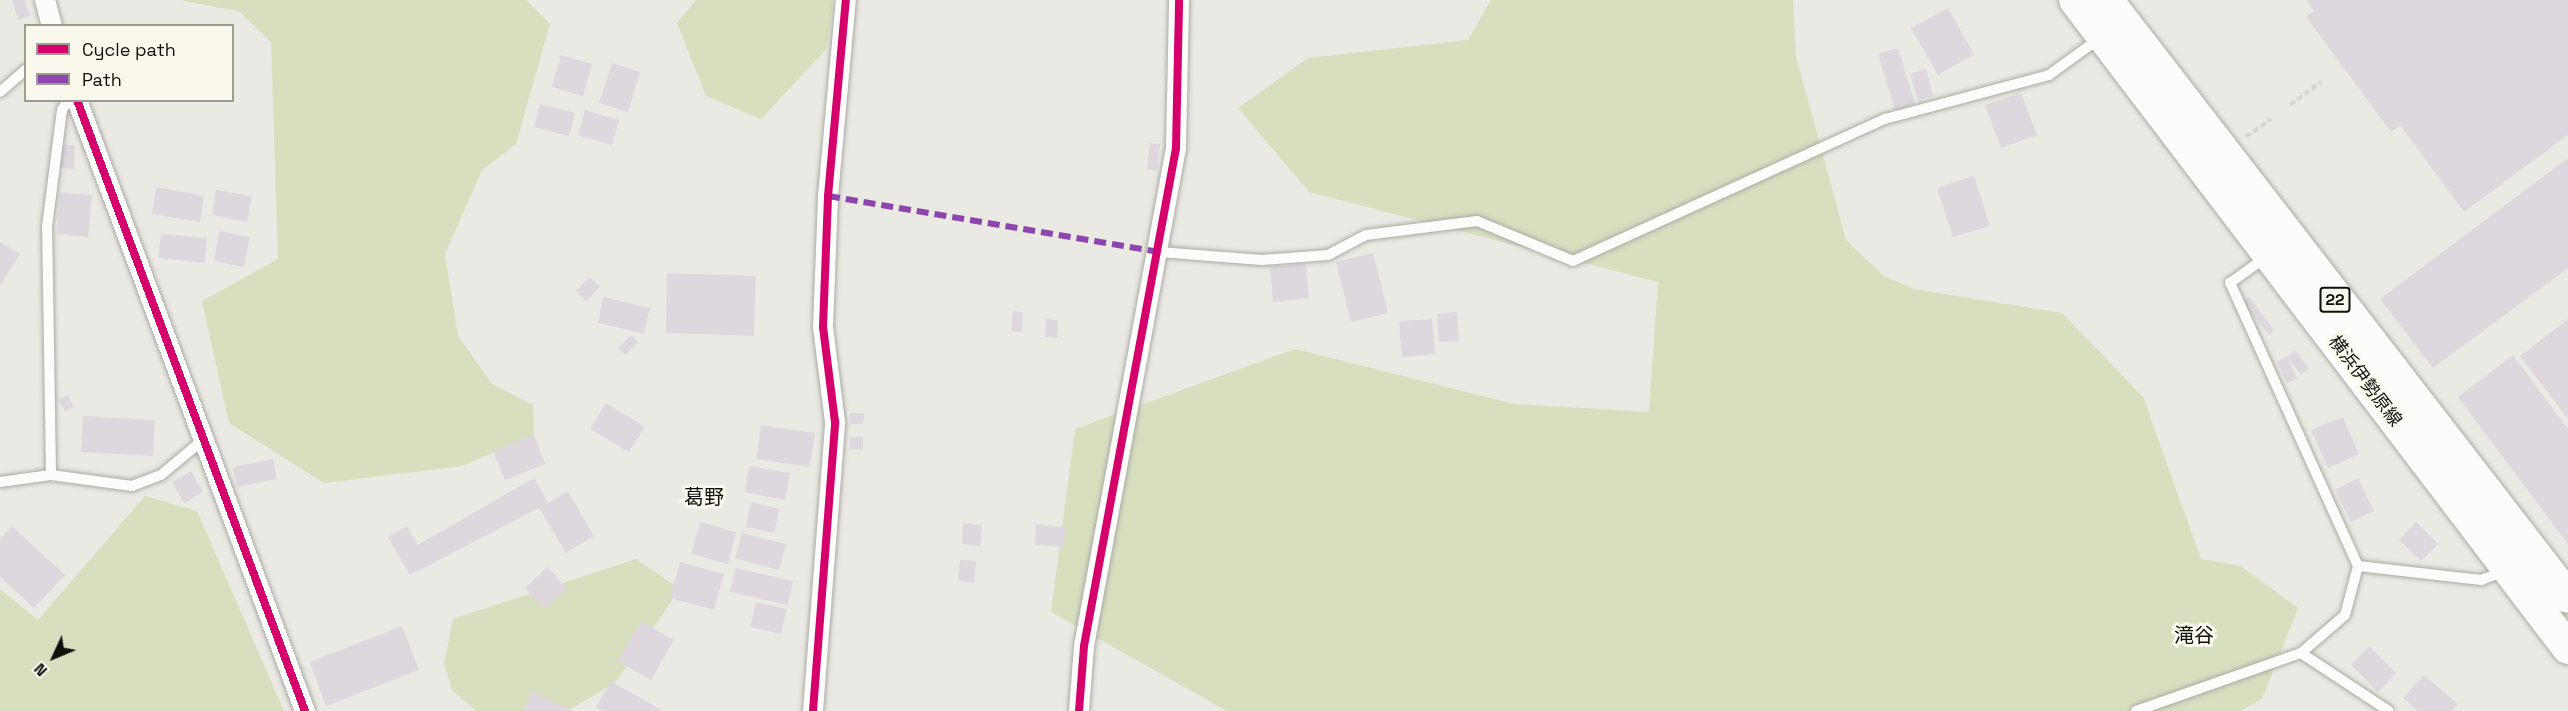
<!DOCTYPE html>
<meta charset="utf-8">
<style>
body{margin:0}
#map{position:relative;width:2568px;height:711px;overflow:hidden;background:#eae9e3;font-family:"Space Grotesk","Noto Sans JP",sans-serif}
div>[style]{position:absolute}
.green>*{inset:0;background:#d7dfbf}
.building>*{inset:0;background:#ded8de}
.path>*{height:4px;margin-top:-2px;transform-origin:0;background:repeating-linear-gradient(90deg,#d6d5d3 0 6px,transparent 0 9px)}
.roads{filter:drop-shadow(0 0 2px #abaaa6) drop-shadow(0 0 2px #abaaa6)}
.service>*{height:10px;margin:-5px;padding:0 5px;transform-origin:5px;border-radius:5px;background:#fcfcfb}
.minor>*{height:20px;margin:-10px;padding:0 10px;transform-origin:10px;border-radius:10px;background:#fcfcfb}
.primary>*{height:32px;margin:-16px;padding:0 16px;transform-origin:16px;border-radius:16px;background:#fcfcfb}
.quiet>*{height:6px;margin-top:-3px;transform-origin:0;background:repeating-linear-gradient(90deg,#8e44ad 0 12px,transparent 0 18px)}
.cycleway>*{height:8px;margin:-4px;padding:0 4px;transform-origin:4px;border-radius:4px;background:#d6006c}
span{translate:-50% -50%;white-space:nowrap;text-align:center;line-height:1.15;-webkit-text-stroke:6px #faf8ed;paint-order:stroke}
.shield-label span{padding:2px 4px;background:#faf8ed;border:2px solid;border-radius:4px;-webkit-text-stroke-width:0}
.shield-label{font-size:16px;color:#11100c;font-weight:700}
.street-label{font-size:18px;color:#11100c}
.neighbourhood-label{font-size:20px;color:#11100c}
.legend{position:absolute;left:24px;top:24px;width:210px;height:78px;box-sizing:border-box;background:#faf8ed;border:2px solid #9d9b93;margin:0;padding:8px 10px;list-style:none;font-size:18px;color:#11100c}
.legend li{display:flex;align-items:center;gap:12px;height:30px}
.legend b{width:30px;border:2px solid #9d9b93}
.north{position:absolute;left:24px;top:627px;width:60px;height:60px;-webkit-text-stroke:4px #faf8ed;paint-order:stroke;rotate:226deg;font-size:16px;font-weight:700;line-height:24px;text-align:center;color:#11100c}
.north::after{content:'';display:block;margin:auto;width:21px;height:27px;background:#11100c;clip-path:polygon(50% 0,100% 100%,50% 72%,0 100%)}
</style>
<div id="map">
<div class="green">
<div style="clip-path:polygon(178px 0,526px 0,550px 24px,516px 144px,482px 170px,445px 254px,458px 336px,492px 384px,533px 405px,534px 435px,462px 466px,324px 483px,229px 423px,202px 301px,278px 259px,271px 42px,239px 11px)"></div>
<div style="clip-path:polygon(696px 0,833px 0,827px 48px,761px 119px,706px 96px,677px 23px)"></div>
<div style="clip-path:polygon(1491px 0,1793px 0,1796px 56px,1846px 240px,1884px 276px,1914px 289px,2062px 313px,2143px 397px,2201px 559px,2241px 566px,2298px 608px,2262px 699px,2240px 711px,1227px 711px,1051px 612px,1075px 429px,1295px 349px,1514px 404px,1649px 412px,1658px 282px,1309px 192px,1238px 108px,1308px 58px,1468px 40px)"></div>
<div style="clip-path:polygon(145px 496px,197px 511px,284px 711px,0 711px,0 589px,38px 620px)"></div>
<div style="clip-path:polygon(636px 559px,680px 589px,615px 683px,567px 711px,476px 711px,452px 690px,444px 663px,453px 619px)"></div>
</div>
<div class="building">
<div style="clip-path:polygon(12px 0,25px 0,30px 16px,18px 20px)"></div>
<div style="clip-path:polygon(2306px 0,2568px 0,2568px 135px,2464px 212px,2400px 125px,2391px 132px,2306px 17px,2314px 11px)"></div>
<div style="clip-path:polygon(1948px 8px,1974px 54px,1938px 75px,1911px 28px)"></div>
<div style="clip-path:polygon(1898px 48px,1915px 104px,1895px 110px,1878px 54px)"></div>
<div style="clip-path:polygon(561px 55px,592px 64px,583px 96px,552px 87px)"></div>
<div style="clip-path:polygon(612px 63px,640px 72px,628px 112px,599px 103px)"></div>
<div style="clip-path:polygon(1926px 69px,1933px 96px,1918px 100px,1910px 74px)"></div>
<div style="clip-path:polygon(2021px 93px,2037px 135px,2001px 148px,1985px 105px)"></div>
<div style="clip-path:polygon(540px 104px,575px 113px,569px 136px,534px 127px)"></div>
<div style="clip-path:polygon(585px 110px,619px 120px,612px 145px,578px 135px)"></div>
<div style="clip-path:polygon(1150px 143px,1160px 144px,1157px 170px,1147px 169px)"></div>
<div style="clip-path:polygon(62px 145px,75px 145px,74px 169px,61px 168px)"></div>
<div style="clip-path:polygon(2568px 158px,2568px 268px,2433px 368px,2380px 299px)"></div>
<div style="clip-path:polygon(1974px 176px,1990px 226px,1953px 237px,1937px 188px)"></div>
<div style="clip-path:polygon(156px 187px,204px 196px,200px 222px,152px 214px)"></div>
<div style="clip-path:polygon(216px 190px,252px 196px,247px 222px,212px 215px)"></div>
<div style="clip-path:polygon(60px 193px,92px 195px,88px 237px,57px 234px)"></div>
<div style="clip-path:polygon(219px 231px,250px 237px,244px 267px,214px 261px)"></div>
<div style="clip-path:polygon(161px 234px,207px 238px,205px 263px,158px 258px)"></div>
<div style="clip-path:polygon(0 242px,20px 254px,0 286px)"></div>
<div style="clip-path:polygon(1373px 253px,1388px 313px,1351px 322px,1336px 262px)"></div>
<div style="clip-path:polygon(1306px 264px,1309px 298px,1273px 302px,1270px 267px)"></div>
<div style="clip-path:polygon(667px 273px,756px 276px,754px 336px,666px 333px)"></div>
<div style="clip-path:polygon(590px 277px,600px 287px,586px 301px,576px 290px)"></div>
<div style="clip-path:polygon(603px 297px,650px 308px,644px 334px,598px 323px)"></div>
<div style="clip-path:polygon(2249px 297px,2274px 330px,2269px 335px,2243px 302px)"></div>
<div style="clip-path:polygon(1013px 311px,1023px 312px,1022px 332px,1011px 331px)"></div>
<div style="clip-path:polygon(1457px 312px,1459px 341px,1439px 342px,1437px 314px)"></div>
<div style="clip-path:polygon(1046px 319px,1058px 320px,1057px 338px,1045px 337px)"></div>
<div style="clip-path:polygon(1432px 319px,1435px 354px,1402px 357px,1399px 321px)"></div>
<div style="clip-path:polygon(2568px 319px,2568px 419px,2520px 356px)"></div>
<div style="clip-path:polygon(631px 335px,638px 342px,625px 355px,618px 348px)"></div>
<div style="clip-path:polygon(2296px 351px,2309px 368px,2301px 375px,2288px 358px,2297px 379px,2287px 383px,2277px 362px)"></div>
<div style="clip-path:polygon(2513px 355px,2568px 429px,2568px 544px,2458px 397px)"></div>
<div style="clip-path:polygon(68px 395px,74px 407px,65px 411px,59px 400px)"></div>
<div style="clip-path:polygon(606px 403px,645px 427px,629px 452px,590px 429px)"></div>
<div style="clip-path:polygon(850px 413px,864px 413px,863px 424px,850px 424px)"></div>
<div style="clip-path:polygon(83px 416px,155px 420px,153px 456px,81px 452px)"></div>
<div style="clip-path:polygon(2343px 417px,2359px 454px,2328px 468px,2311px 430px)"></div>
<div style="clip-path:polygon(761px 425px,815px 433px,810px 467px,756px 459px)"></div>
<div style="clip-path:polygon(534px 435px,545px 464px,505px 480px,493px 451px)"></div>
<div style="clip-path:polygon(850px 437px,863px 437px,863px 449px,850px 449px)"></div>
<div style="clip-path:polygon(273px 459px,277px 479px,237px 487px,233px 467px)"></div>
<div style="clip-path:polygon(749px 466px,790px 473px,785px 500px,745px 492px)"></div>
<div style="clip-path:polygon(191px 471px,203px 492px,184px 503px,172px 482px)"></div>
<div style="clip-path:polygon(534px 478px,548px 503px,568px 491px,594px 536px,566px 553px,539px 508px,410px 575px,388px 537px,407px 526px,418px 545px)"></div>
<div style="clip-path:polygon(2358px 478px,2374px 511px,2351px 522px,2335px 490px)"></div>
<div style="clip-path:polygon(751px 502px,779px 509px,774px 533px,746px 527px)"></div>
<div style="clip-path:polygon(700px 522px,736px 532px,728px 564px,691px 554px)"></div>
<div style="clip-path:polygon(2416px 522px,2438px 544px,2421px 561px,2399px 540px)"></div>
<div style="clip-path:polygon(963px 523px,982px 525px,980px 546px,962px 544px)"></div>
<div style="clip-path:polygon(1036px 524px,1065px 527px,1064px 547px,1035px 545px)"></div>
<div style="clip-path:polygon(12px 526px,65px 575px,34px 608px,0 577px,0 539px)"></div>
<div style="clip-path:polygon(742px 533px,786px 544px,779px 570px,735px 558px)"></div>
<div style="clip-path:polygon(960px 560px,976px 561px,974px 583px,958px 581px)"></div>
<div style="clip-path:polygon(680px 562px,724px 574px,714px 610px,670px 598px)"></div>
<div style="clip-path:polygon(547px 567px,567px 588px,545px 609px,525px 588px)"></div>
<div style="clip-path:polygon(736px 568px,793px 581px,788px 605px,730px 592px)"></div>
<div style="clip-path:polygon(756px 602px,787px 609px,781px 634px,750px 627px)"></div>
<div style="clip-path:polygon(641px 621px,674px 640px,651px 680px,618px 661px)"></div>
<div style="clip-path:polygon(402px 626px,419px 670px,326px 706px,310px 662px)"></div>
<div style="clip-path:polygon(2369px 646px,2396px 673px,2378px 692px,2351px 665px)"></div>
<div style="clip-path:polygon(2424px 675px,2458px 704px,2452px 711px,2418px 711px,2403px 698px)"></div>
<div style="clip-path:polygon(611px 681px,663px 711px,603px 711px,596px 707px)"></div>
<div style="clip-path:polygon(532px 691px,573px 711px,523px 711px)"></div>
</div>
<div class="path">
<div style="left:2290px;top:105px;width:39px;rotate:-37deg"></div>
<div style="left:2246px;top:137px;width:31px;rotate:-36deg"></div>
</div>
<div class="roads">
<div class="service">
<div style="left:0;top:92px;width:35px;rotate:-41deg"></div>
<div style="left:1159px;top:252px;width:103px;rotate:4.4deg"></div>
<div style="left:1262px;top:260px;width:66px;rotate:-4.3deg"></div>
<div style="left:1328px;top:255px;width:43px;rotate:-27.8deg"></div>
<div style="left:1366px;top:235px;width:112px;rotate:-7.2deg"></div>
<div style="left:1477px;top:221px;width:104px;rotate:22.6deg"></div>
<div style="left:1573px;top:261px;width:343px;rotate:-24.5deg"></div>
<div style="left:1885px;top:119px;width:170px;rotate:-15deg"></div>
<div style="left:2049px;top:75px;width:63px;rotate:-36deg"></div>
<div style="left:51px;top:475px;width:248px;rotate:-90.9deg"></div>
<div style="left:47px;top:227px;width:118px;rotate:-82.7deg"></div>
<div style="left:62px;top:110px;width:12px;rotate:-59deg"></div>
<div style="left:0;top:482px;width:51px;rotate:-7.8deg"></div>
<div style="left:51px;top:475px;width:82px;rotate:7.7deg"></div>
<div style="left:132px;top:486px;width:31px;rotate:-21deg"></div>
<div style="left:161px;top:475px;width:56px;rotate:-39.9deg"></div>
<div style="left:2358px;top:566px;width:124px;rotate:6.5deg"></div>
<div style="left:2481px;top:580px;width:25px;rotate:-21deg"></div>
<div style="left:2301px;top:653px;width:105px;rotate:33.4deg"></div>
<div style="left:2136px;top:711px;width:175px;rotate:-19.4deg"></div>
<div style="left:2301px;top:653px;width:58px;rotate:-40.8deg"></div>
<div style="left:2345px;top:615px;width:51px;rotate:-75.1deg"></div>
<div style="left:2358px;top:566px;width:311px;rotate:-114.3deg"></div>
<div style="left:2230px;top:283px;width:44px;rotate:-35.8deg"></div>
</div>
<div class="minor">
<div style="left:45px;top:0;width:27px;rotate:75deg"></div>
<div style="left:77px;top:100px;width:652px;rotate:69.54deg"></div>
<div style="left:813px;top:711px;width:290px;rotate:-85.6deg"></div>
<div style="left:835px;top:422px;width:96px;rotate:-97.2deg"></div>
<div style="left:823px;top:327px;width:131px;rotate:-87.8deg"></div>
<div style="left:828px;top:196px;width:197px;rotate:-84.8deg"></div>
<div style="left:1079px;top:711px;width:65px;rotate:-85.6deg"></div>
<div style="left:1084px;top:646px;width:506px;rotate:-79.53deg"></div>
<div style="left:1176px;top:148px;width:148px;rotate:-88.8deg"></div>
</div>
<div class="primary">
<div style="left:2075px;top:0;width:814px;rotate:52.74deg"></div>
<div style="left:2107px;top:0;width:754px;rotate:52.32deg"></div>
</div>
</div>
<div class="quiet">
<div style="left:828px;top:196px;width:336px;rotate:9.6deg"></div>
</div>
<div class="cycleway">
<div style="left:77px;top:100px;width:652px;rotate:69.54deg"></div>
<div style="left:813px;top:711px;width:290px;rotate:-85.6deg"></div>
<div style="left:835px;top:422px;width:96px;rotate:-97.2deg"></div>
<div style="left:823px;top:327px;width:131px;rotate:-87.8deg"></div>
<div style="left:828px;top:196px;width:197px;rotate:-84.8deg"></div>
<div style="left:1079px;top:711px;width:65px;rotate:-85.6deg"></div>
<div style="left:1084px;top:646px;width:506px;rotate:-79.53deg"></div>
<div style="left:1176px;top:148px;width:148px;rotate:-88.8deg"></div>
</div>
<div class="shield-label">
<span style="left:2335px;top:300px">22</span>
</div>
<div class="street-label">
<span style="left:2365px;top:381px;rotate:53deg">横浜伊勢原線</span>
</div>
<div class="neighbourhood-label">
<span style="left:704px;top:497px">葛野</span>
<span style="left:2194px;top:635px">滝谷</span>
</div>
<ul class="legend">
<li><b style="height:8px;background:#d6006c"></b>Cycle path</li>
<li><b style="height:8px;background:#8e44ad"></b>Path</li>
</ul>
<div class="north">N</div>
</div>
